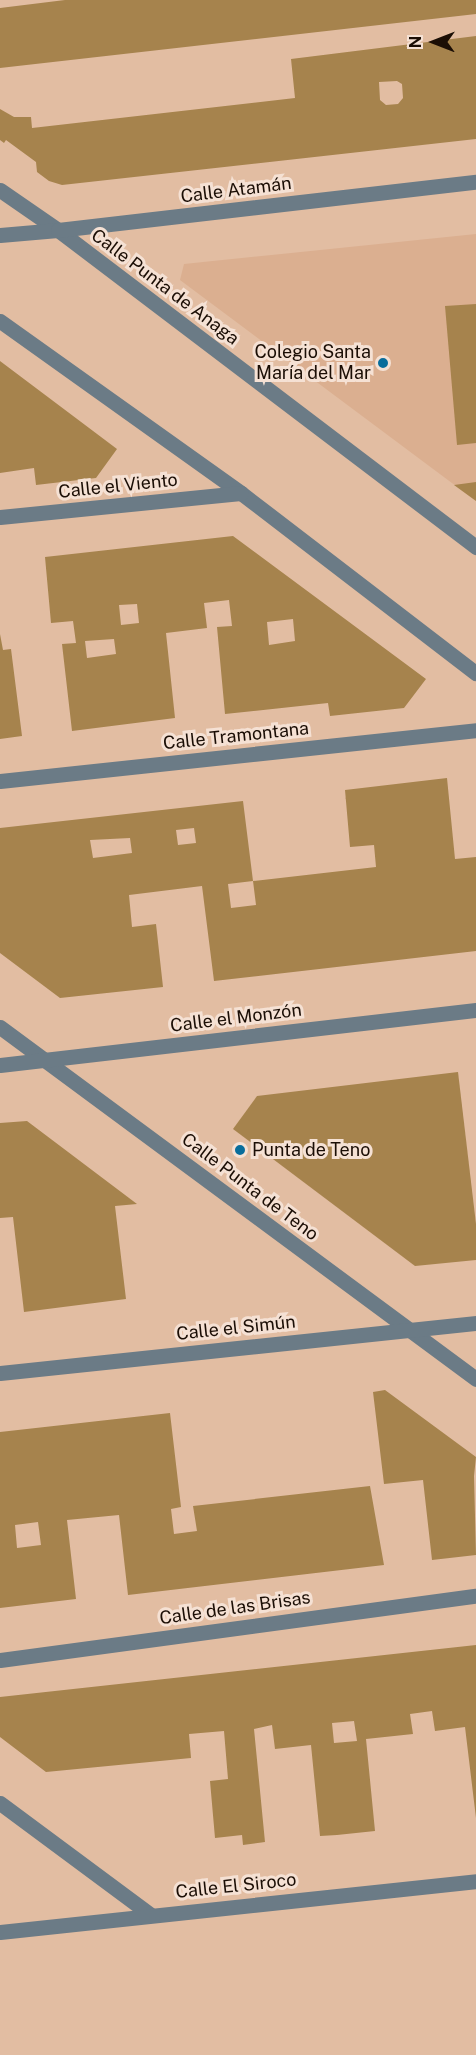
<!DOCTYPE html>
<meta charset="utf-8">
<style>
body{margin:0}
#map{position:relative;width:476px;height:2055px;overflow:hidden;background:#e2bda2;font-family:"Public Sans",sans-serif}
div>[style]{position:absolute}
.built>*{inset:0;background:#dbaf90}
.building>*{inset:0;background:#a6834d}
.minor>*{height:15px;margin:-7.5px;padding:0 7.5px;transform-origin:7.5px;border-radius:7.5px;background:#6b7b86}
.dots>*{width:16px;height:16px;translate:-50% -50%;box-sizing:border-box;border:3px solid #f5e1d4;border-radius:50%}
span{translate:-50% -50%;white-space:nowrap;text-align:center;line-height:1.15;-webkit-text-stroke:6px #f5e1d4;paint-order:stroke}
.street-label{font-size:18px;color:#1b0e05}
.poi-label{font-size:18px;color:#1b0e05}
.right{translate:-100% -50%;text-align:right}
.left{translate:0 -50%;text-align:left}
.north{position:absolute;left:404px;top:12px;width:60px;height:60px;-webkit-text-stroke:4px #f5e1d4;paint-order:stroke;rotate:270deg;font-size:16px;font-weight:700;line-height:24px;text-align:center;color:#1b0e05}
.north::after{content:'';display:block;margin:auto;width:21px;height:27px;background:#1b0e05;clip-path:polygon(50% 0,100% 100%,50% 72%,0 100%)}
</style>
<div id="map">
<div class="built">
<div style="clip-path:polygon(476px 234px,476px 501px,180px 280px,184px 264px)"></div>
</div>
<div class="building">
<div style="clip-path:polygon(65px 0,476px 0,476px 14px,0 68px,0 8px)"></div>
<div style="clip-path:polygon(evenodd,476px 36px,476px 139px,62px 185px,49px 181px,37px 172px,36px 162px,6px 140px,4px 143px,0 140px,0 109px,14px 117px,31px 117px,32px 128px,295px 98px,291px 59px,476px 36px,397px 81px,402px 84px,403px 98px,398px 104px,386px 105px,380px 100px,379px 82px,397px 81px)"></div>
<div style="clip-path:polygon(476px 304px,476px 443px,457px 445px,445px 306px)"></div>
<div style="clip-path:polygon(0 361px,117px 449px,96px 478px,36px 485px,34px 468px,0 473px)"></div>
<div style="clip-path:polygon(476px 482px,476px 501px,454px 485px)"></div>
<div style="clip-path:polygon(evenodd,233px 536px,426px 679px,404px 708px,330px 716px,328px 703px,225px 714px,217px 627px,232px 626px,229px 600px,204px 603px,207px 628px,166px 633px,175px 718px,72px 731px,62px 644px,76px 643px,73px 621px,51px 623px,45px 557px,233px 536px,137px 604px,139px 623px,121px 625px,119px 605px,137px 604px,233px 536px,293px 619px,295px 641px,269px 645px,267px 622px,293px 619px,233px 536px,114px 639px,116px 654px,87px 658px,85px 641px,114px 639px)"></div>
<div style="clip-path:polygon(0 634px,3px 650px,11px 649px,22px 736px,0 739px)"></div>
<div style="clip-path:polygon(evenodd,447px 778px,455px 859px,476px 857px,476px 951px,214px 981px,202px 886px,129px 895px,132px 927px,156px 924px,163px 987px,60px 998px,0 953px,0 828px,243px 801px,253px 881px,228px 884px,231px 908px,256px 905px,253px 881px,376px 867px,374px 845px,350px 847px,345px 790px,447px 778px,194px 828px,196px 843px,178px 845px,176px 830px,194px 828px,447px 778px,130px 838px,132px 853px,93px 858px,90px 840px,130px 838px)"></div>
<div style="clip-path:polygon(458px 1072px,476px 1224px,476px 1260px,415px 1266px,233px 1129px,257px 1096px)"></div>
<div style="clip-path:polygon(27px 1121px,137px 1204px,115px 1206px,126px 1299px,24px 1312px,13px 1217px,0 1218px,0 1123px)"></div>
<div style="clip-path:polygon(385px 1390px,476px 1457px,474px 1476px,476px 1555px,432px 1560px,423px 1480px,384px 1484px,373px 1392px)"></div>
<div style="clip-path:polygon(evenodd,170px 1413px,181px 1507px,171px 1509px,174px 1534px,197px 1531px,193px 1506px,370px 1486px,384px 1565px,128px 1595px,119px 1515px,67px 1520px,76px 1599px,0 1608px,0 1432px,170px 1413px,38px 1522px,41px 1545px,17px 1548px,15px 1525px,38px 1522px)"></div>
<div style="clip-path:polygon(evenodd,476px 1645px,476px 1818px,465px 1727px,435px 1731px,432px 1711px,410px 1714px,413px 1734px,366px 1739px,375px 1831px,337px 1835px,320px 1836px,311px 1745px,275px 1749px,272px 1725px,254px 1729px,265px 1842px,243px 1845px,242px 1835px,215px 1838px,210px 1781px,228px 1779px,224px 1731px,189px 1734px,191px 1758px,46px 1772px,0 1737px,0 1697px,476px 1645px,354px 1721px,357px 1741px,334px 1743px,332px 1723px,354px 1721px)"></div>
</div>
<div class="minor">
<div style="left:0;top:190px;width:70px;rotate:34.6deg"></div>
<div style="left:58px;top:230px;width:525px;rotate:37.18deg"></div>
<div style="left:0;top:235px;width:58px;rotate:-4.9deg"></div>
<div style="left:58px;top:230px;width:421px;rotate:-6.6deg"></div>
<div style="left:0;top:321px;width:296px;rotate:35.5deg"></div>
<div style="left:241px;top:493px;width:296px;rotate:37.5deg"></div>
<div style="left:0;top:517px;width:242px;rotate:-5.7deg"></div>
<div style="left:0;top:781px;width:479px;rotate:-6.1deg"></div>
<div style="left:0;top:1027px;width:592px;rotate:36.48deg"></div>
<div style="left:0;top:1065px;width:479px;rotate:-6.6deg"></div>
<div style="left:0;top:1373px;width:479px;rotate:-6deg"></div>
<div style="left:0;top:1660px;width:480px;rotate:-7.7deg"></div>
<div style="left:0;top:1803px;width:188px;rotate:36.6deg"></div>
<div style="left:0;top:1932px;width:479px;rotate:-6.1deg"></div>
</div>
<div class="dots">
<div style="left:383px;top:363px;background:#096d9b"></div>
<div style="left:240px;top:1150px;background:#096d9b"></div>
</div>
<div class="street-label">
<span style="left:236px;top:190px;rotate:-7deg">Calle Atamán</span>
<span style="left:165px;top:287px;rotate:37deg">Calle Punta de Anaga</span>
<span style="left:118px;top:486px;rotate:-6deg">Calle el Viento</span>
<span style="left:236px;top:736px;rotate:-6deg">Calle Tramontana</span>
<span style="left:236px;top:1018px;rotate:-7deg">Calle el Monzón</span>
<span style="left:250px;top:1187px;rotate:37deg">Calle Punta de Teno</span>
<span style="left:236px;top:1328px;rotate:-6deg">Calle el Simún</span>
<span style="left:235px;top:1608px;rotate:-8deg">Calle de las Brisas</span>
<span style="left:236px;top:1886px;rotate:-6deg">Calle El Siroco</span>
</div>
<div class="poi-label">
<span class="right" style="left:371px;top:363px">Colegio Santa<br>María del Mar</span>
<span class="left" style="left:252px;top:1150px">Punta de Teno</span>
</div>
<div class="north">N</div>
</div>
